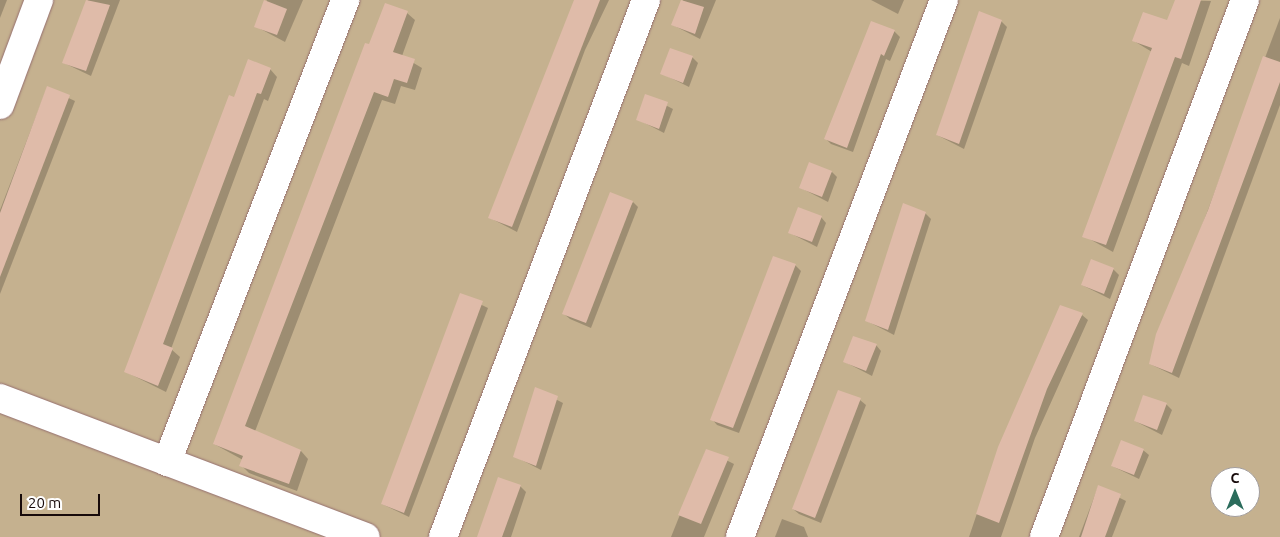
<!DOCTYPE html>
<meta charset="utf-8">
<style>
body{margin:0}
#map{position:relative;width:1280px;height:537px;overflow:hidden;background:#fbd9d8;font-family:Ubuntu,sans-serif}
div>[style]{position:absolute}
.green>*{inset:0;background:#c5b18f}
.shadow>*{inset:0;background:#0003}
.building>*{inset:0;background:#dfbba9}
.roads{filter:drop-shadow(0 0 1px #956f6f) drop-shadow(0 0 1px #956f6f)}
.minor>*{height:28px;margin:-14px;padding:0 14px;transform-origin:14px;border-radius:14px;background:#fff}
span{translate:-50% -50%;white-space:nowrap;text-align:center;line-height:1.15;-webkit-text-stroke:4px #fff;paint-order:stroke}
.north{position:absolute;left:1210px;top:467px;width:50px;height:50px;box-sizing:border-box;background:#fff;border:1px solid #a29d9d;border-radius:50%;rotate:0deg;font-size:14px;font-weight:700;line-height:20px;text-align:center;color:#170a0a}
.north::after{content:'';display:block;margin:auto;width:18px;height:22px;background:#2b6c5c;clip-path:polygon(50% 0,100% 100%,50% 72%,0 100%)}
.scale{position:absolute;left:20px;top:494px;width:80px;height:22px;box-sizing:border-box;border:2px solid #170a0a;border-top:0;padding-left:6px;font-size:15px;line-height:18px;white-space:nowrap;color:#170a0a;-webkit-text-stroke:4px #fff;paint-order:stroke}
</style>
<div id="map">
<div class="green">
<div style="clip-path:polygon(evenodd,0 0,1280px 0,1280px 537px,0 537px,0 0,1220px 477px,1250px 477px,1250px 507px,1220px 507px,1220px 477px)"></div>
</div>
<div class="shadow">
<div style="clip-path:polygon(0 0,7px 0,0 18px)"></div>
<div style="clip-path:polygon(88px 0,120px 0,91px 76px,64px 63px)"></div>
<div style="clip-path:polygon(267px 0,303px 0,285px 42px,255px 26px)"></div>
<div style="clip-path:polygon(576px 0,609px 0,585px 50px,517px 232px,490px 218px)"></div>
<div style="clip-path:polygon(683px 0,716px 0,700px 39px,673px 25px)"></div>
<div style="clip-path:polygon(871px 0,904px 0,898px 14px)"></div>
<div style="clip-path:polygon(1176px 0,1211px 1px,1189px 66px,1182px 63px,1113px 252px,1084px 236px,1152px 52px,1134px 41px,1168px 22px)"></div>
<div style="clip-path:polygon(407px 13px,415px 20px,402px 56px,422px 68px,415px 90px,401px 86px,395px 104px,382px 100px,254px 434px,301px 451px,308px 459px,297px 491px,249px 473px,241px 465px,243px 460px,214px 444px,369px 46px)"></div>
<div style="clip-path:polygon(1280px 18px,1280px 105px,1179px 378px,1150px 364px)"></div>
<div style="clip-path:polygon(1001px 21px,1007px 27px,964px 149px,937px 135px)"></div>
<div style="clip-path:polygon(894px 31px,900px 37px,890px 61px,886px 59px,853px 152px,831px 144px,826px 139px)"></div>
<div style="clip-path:polygon(692px 57px,698px 63px,689px 87px,661px 73px)"></div>
<div style="clip-path:polygon(270px 69px,277px 77px,268px 101px,264px 99px,171px 349px,180px 357px,166px 392px,126px 372px,234px 98px)"></div>
<div style="clip-path:polygon(47px 88px,75px 101px,0 294px,0 210px)"></div>
<div style="clip-path:polygon(646px 95px,673px 109px,664px 133px,637px 119px)"></div>
<div style="clip-path:polygon(832px 172px,837px 177px,828px 202px,801px 188px)"></div>
<div style="clip-path:polygon(633px 202px,638px 207px,591px 328px,570px 319px,564px 314px)"></div>
<div style="clip-path:polygon(925px 213px,931px 219px,894px 335px,867px 321px)"></div>
<div style="clip-path:polygon(821px 217px,826px 223px,817px 247px,790px 233px)"></div>
<div style="clip-path:polygon(795px 265px,801px 271px,739px 433px,717px 425px,712px 419px)"></div>
<div style="clip-path:polygon(1113px 269px,1119px 275px,1110px 299px,1082px 285px)"></div>
<div style="clip-path:polygon(461px 295px,488px 308px,409px 517px,382px 504px)"></div>
<div style="clip-path:polygon(1082px 315px,1088px 320px,1035px 438px,1001px 537px,969px 537px,999px 448px)"></div>
<div style="clip-path:polygon(876px 345px,881px 351px,872px 376px,845px 362px)"></div>
<div style="clip-path:polygon(536px 389px,563px 403px,541px 470px,514px 456px)"></div>
<div style="clip-path:polygon(860px 400px,866px 405px,821px 523px,799px 514px,793px 509px)"></div>
<div style="clip-path:polygon(1166px 404px,1172px 410px,1162px 435px,1135px 421px)"></div>
<div style="clip-path:polygon(706px 450px,734px 464px,704px 537px,671px 537px)"></div>
<div style="clip-path:polygon(1143px 450px,1149px 455px,1139px 479px,1112px 466px)"></div>
<div style="clip-path:polygon(520px 486px,526px 492px,511px 537px,478px 537px)"></div>
<div style="clip-path:polygon(1098px 487px,1126px 501px,1112px 537px,1079px 537px)"></div>
<div style="clip-path:polygon(782px 519px,804px 527px,808px 537px,775px 537px)"></div>
</div>
<div class="building">
<div style="clip-path:polygon(86px 0,110px 5px,86px 71px,62px 63px)"></div>
<div style="clip-path:polygon(264px 0,287px 9px,277px 35px,254px 27px)"></div>
<div style="clip-path:polygon(574px 0,600px 0,512px 227px,488px 218px)"></div>
<div style="clip-path:polygon(681px 0,704px 7px,695px 34px,671px 25px)"></div>
<div style="clip-path:polygon(1175px 0,1201px 0,1181px 59px,1175px 57px,1106px 245px,1082px 237px,1152px 48px,1132px 41px,1143px 12px,1167px 20px)"></div>
<div style="clip-path:polygon(385px 3px,408px 11px,393px 52px,415px 59px,407px 83px,394px 79px,388px 97px,374px 92px,245px 426px,301px 450px,289px 484px,239px 466px,243px 456px,213px 444px,365px 43px,369px 44px)"></div>
<div style="clip-path:polygon(979px 11px,1002px 20px,959px 144px,936px 135px)"></div>
<div style="clip-path:polygon(871px 21px,895px 30px,884px 56px,881px 54px,847px 148px,824px 139px)"></div>
<div style="clip-path:polygon(670px 48px,693px 56px,683px 83px,660px 74px)"></div>
<div style="clip-path:polygon(1263px 56px,1280px 62px,1280px 82px,1172px 373px,1149px 364px,1156px 334px,1208px 210px)"></div>
<div style="clip-path:polygon(248px 59px,271px 68px,261px 94px,257px 93px,163px 344px,173px 348px,158px 386px,124px 372px,229px 95px,234px 97px)"></div>
<div style="clip-path:polygon(47px 86px,70px 95px,0 277px,0 213px)"></div>
<div style="clip-path:polygon(645px 94px,668px 102px,659px 129px,636px 120px)"></div>
<div style="clip-path:polygon(809px 162px,832px 171px,822px 197px,799px 188px)"></div>
<div style="clip-path:polygon(610px 192px,633px 201px,586px 323px,562px 314px)"></div>
<div style="clip-path:polygon(903px 203px,926px 212px,888px 330px,865px 321px)"></div>
<div style="clip-path:polygon(798px 207px,822px 216px,812px 242px,788px 233px)"></div>
<div style="clip-path:polygon(773px 256px,796px 264px,733px 428px,710px 420px)"></div>
<div style="clip-path:polygon(1091px 259px,1114px 268px,1104px 294px,1081px 285px)"></div>
<div style="clip-path:polygon(460px 293px,483px 301px,404px 513px,381px 504px)"></div>
<div style="clip-path:polygon(1060px 305px,1083px 313px,1047px 389px,999px 523px,976px 514px,998px 447px)"></div>
<div style="clip-path:polygon(853px 336px,877px 344px,866px 371px,843px 362px)"></div>
<div style="clip-path:polygon(535px 387px,558px 396px,536px 466px,513px 457px)"></div>
<div style="clip-path:polygon(838px 390px,861px 398px,815px 518px,792px 509px)"></div>
<div style="clip-path:polygon(1143px 395px,1167px 403px,1157px 430px,1134px 421px)"></div>
<div style="clip-path:polygon(1121px 440px,1144px 449px,1134px 475px,1111px 466px)"></div>
<div style="clip-path:polygon(706px 449px,729px 457px,701px 524px,678px 515px)"></div>
<div style="clip-path:polygon(498px 477px,521px 485px,502px 537px,477px 537px)"></div>
<div style="clip-path:polygon(1098px 485px,1121px 494px,1105px 537px,1081px 537px)"></div>
</div>
<div class="roads">
<div class="minor">
<div style="left:0;top:105px;width:112px;rotate:-69.6deg"></div>
<div style="left:0;top:398px;width:391px;rotate:20.8deg"></div>
<div style="left:167px;top:462px;width:495px;rotate:-68.9deg"></div>
<div style="left:443px;top:537px;width:574px;rotate:-69.29deg"></div>
<div style="left:740px;top:537px;width:574px;rotate:-69.2deg"></div>
<div style="left:1044px;top:537px;width:573px;rotate:-69.48deg"></div>
</div>
</div>
<div class="north">С</div>
<div class="scale">20 m</div>
</div>
